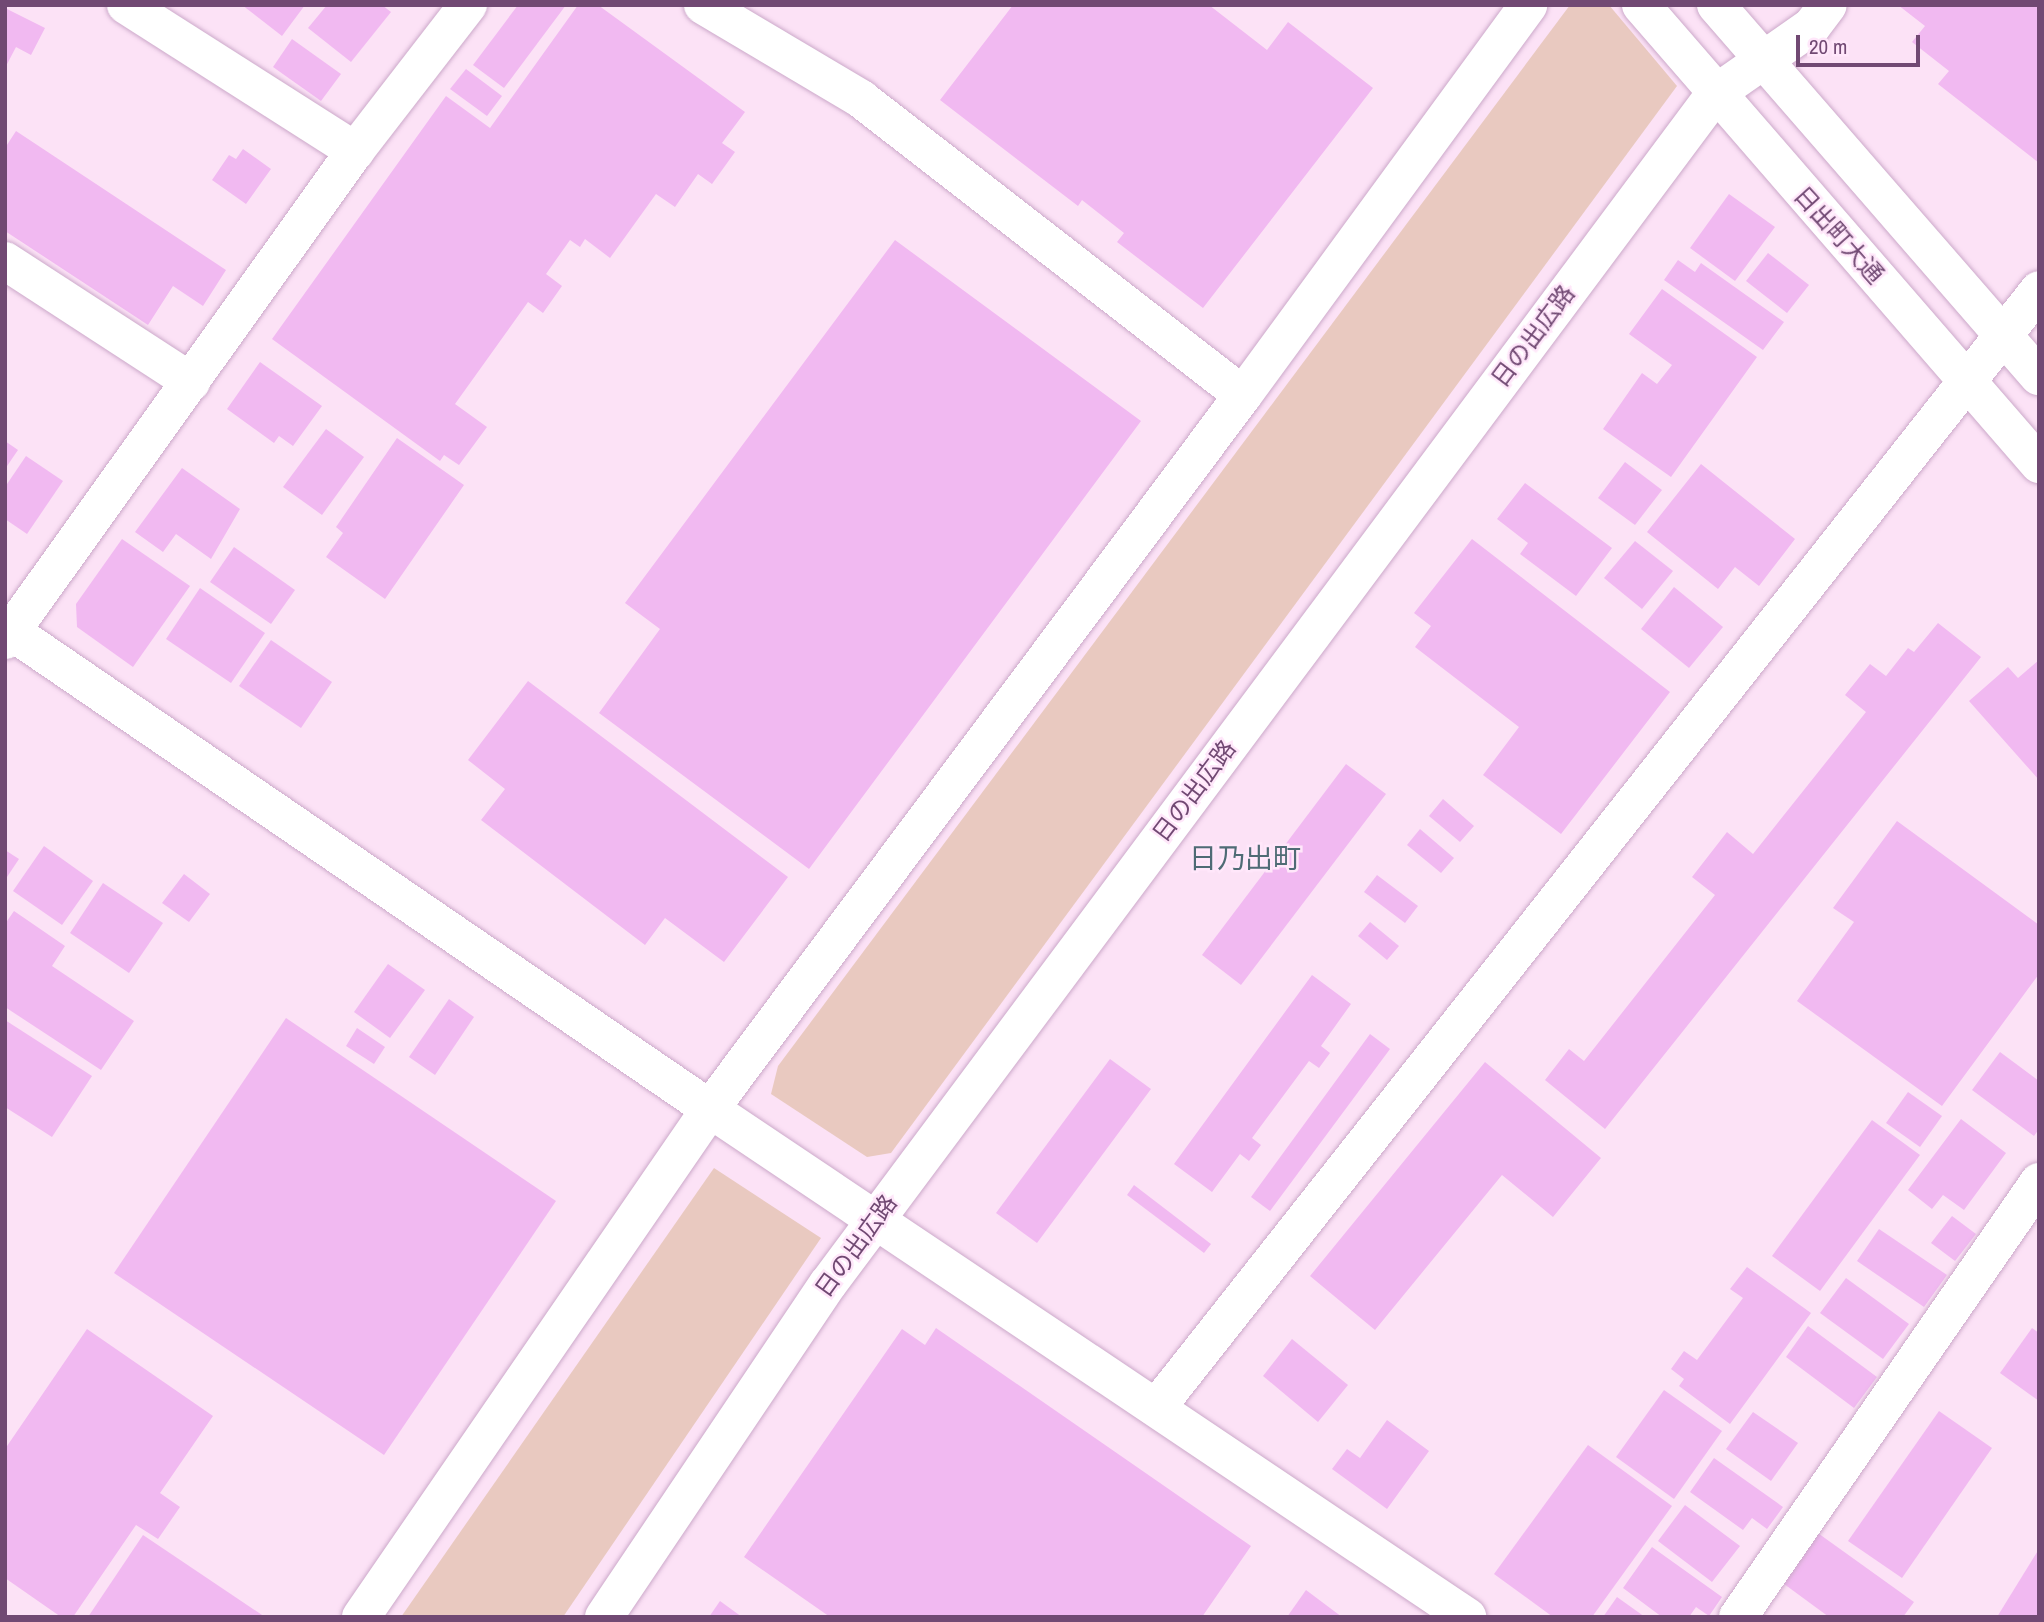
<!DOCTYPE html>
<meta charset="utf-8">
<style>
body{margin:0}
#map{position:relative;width:2044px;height:1622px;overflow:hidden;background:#fce2f6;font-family:"Archivo Narrow","Noto Sans JP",sans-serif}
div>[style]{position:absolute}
.green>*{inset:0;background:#e9c9c0}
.building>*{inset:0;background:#f1b9f1}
.roads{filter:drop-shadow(0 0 2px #cca9ca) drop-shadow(0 0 2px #cca9ca)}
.street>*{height:38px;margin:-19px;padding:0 19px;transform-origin:19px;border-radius:19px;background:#fff}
.secondary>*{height:38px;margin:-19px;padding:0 19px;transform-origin:19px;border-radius:19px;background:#fff}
span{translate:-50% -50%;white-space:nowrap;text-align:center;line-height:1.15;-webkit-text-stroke:5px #ffe7fa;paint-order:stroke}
.street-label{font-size:24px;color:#714973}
.quarter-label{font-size:28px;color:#4f6b75}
.frame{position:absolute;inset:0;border:7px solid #714973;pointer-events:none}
.scale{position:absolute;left:1796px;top:35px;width:124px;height:32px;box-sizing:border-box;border:4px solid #714973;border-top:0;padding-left:9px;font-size:21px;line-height:24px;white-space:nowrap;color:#714973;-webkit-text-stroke:5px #ffe7fa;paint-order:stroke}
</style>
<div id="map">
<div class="green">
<div style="clip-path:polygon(1570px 5px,1609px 5px,1677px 86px,891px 1153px,867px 1157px,771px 1094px,778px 1066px)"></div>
<div style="clip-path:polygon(714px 1168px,821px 1238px,563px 1617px,401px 1617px)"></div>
</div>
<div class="building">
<div style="clip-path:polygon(242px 5px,305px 5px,282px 36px)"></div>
<div style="clip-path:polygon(327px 5px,382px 5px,391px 12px,351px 62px,308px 28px)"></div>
<div style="clip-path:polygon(518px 5px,566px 5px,504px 88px,473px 65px)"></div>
<div style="clip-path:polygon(578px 5px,598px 5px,745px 112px,722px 143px,735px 152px,712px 184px,698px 174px,675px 207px,656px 194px,610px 258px,585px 239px,580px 247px,570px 240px,546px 274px,562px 286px,543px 313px,528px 302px,455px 404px,487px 427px,459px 465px,444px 455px,440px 461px,272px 339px,446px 96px,490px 128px)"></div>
<div style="clip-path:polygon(1013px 5px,1209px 5px,1267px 50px,1288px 22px,1373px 88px,1203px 308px,1117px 242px,1124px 233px,1082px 200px,1078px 206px,940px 100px)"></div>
<div style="clip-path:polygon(1898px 5px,2039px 5px,2039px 163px,1938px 84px,1949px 71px,1912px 42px,1925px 26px)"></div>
<div style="clip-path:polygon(5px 8px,45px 28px,31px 55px,16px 47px,5px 68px)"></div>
<div style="clip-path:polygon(292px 39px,341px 74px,321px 101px,273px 67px)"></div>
<div style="clip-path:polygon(466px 69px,502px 96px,487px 116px,450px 89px)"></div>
<div style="clip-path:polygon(16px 131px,226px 270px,203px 306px,173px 286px,148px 325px,5px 231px,5px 148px)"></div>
<div style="clip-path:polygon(243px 149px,271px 169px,246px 204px,212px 180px,229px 155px,236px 159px)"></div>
<div style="clip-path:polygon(1729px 194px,1775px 227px,1735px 281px,1690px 248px)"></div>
<div style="clip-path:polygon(895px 240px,1141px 421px,809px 869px,599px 713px,660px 629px,625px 603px)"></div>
<div style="clip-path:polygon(1768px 253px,1809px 285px,1787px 313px,1746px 281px)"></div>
<div style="clip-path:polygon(1678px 260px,1695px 272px,1701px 263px,1784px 322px,1763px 350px,1664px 280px)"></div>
<div style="clip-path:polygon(1662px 289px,1757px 357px,1671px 477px,1603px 429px,1642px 373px,1657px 384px,1672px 365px,1629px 334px)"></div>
<div style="clip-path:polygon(260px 362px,322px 406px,293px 446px,279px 436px,274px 443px,227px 409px)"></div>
<div style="clip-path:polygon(326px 429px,364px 457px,322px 515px,283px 487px)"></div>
<div style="clip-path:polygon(397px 438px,464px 485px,385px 599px,326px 557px,343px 533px,336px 527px)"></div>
<div style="clip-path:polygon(5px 441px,18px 450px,5px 469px)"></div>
<div style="clip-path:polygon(26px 456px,63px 481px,27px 534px,5px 519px,5px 487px)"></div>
<div style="clip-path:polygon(1625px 462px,1662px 490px,1635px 525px,1598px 498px)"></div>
<div style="clip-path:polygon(1701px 464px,1795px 539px,1759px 586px,1735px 567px,1718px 589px,1647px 532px)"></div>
<div style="clip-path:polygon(182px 468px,240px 509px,211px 559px,176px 534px,163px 552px,135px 532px)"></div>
<div style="clip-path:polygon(1525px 483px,1612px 548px,1576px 596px,1520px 554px,1528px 543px,1497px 519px)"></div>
<div style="clip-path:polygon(122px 539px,190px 586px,133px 667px,77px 627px,76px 604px)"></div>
<div style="clip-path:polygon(1472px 539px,1670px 692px,1561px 834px,1483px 775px,1519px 727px,1415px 647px,1431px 626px,1414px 613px)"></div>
<div style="clip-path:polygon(1635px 541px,1673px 571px,1642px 609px,1604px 578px)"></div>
<div style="clip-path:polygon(234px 547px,295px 590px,271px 624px,210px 582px)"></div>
<div style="clip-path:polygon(1674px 587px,1723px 627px,1689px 668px,1641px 629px)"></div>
<div style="clip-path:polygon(200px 588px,265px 633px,231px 683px,166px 639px)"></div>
<div style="clip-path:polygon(1938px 623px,1981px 657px,1605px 1129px,1545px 1080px,1569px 1049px,1584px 1061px,1715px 895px,1692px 877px,1727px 832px,1753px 854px,1866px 712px,1845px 695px,1870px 664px,1886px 676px,1908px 648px,1914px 652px)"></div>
<div style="clip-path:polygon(271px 640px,332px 682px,301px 728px,239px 686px)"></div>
<div style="clip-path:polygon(2039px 660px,2039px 780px,1969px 701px,2008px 667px,2018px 678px)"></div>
<div style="clip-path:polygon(528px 681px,788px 877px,724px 962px,665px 918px,645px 945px,481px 820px,505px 789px,468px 760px)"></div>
<div style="clip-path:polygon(1346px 764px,1386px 794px,1241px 985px,1202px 955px)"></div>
<div style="clip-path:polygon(1443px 799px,1474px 826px,1460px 842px,1429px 816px)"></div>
<div style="clip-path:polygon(1897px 821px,2039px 925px,2039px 974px,1942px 1106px,1797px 1001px,1854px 922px,1833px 908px)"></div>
<div style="clip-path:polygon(1420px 829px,1454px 858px,1441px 873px,1407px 845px)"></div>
<div style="clip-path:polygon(44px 846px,93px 881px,62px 925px,13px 891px)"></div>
<div style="clip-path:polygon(5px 850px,19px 859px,5px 880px)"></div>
<div style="clip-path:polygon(184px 874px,210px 894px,189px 922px,162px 903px)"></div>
<div style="clip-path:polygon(1377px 875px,1418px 906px,1405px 923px,1364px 892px)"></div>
<div style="clip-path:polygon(103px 883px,163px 923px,129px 973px,70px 933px)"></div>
<div style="clip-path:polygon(14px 911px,65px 946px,52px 966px,134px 1021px,101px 1070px,5px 1007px,5px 924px)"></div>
<div style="clip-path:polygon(1370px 922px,1399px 946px,1387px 960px,1358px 936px)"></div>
<div style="clip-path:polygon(388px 964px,425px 990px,390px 1038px,354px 1012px)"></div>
<div style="clip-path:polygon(1312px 975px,1351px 1004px,1321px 1046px,1330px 1053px,1319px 1068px,1309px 1061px,1252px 1138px,1261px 1145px,1249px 1161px,1240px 1154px,1212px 1192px,1174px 1164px)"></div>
<div style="clip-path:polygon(449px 999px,474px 1017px,435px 1075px,409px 1057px)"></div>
<div style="clip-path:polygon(286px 1018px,556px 1201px,384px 1455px,114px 1273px)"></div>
<div style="clip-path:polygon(5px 1020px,92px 1076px,52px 1137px,5px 1107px)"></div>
<div style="clip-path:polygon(357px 1028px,385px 1047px,374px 1064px,346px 1046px)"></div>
<div style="clip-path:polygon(1370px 1034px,1390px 1049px,1270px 1211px,1251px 1197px)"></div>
<div style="clip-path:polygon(2000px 1052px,2039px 1081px,2039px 1129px,2034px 1136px,1972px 1090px)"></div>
<div style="clip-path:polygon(1110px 1059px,1151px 1089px,1037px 1243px,996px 1213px)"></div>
<div style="clip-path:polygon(1485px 1062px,1601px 1158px,1553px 1217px,1502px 1175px,1375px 1330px,1310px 1276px)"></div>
<div style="clip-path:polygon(1908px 1092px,1942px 1116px,1920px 1147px,1886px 1123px)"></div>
<div style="clip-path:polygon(1961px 1119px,2006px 1153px,1964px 1210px,1943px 1195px,1932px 1209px,1908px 1190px)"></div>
<div style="clip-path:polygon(1872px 1120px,1920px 1155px,1820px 1291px,1772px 1256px)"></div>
<div style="clip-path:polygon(1134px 1185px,1211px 1244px,1204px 1253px,1127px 1195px)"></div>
<div style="clip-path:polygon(1952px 1216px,1976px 1234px,1955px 1261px,1931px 1243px)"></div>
<div style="clip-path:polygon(1879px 1229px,1947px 1275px,1924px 1307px,1857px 1261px)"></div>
<div style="clip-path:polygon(1747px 1267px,1811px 1313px,1730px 1424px,1679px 1386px,1684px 1379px,1671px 1369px,1684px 1351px,1697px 1360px,1743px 1298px,1730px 1289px)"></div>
<div style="clip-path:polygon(1846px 1278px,1909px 1324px,1883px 1359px,1820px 1313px)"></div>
<div style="clip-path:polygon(1808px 1326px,1877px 1377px,1854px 1408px,1786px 1357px)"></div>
<div style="clip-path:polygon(936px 1328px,1251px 1546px,1202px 1617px,830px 1617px,744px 1557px,902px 1329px,925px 1345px)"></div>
<div style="clip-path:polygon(2032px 1328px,2039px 1333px,2039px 1401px,2000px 1373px)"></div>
<div style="clip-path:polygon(87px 1329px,213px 1416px,160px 1493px,180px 1507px,158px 1539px,136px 1525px,73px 1617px,61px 1617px,5px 1578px,5px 1449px)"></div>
<div style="clip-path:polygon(1292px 1339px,1348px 1385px,1318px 1422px,1263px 1376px)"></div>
<div style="clip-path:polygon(1664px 1390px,1722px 1431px,1674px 1499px,1616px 1457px)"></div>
<div style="clip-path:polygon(1939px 1411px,1992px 1448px,1902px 1578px,1848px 1541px)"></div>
<div style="clip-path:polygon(1753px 1412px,1798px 1443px,1771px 1481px,1726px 1449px)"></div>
<div style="clip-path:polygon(1387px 1420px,1429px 1451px,1387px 1509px,1332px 1469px,1347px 1449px,1360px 1458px)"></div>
<div style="clip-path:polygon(1588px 1445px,1672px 1506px,1592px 1617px,1553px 1617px,1494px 1574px)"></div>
<div style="clip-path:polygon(1714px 1458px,1783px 1507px,1767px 1529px,1752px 1518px,1743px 1530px,1690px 1492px)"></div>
<div style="clip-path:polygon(1685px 1505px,1740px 1546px,1712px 1582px,1658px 1541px)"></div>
<div style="clip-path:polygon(1815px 1531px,1914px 1602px,1903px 1617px,1829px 1617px,1780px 1581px)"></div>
<div style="clip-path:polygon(143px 1535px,265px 1617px,88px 1617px)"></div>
<div style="clip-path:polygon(1652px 1547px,1722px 1597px,1709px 1616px,1696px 1607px,1689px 1617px,1662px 1617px,1623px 1588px)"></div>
<div style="clip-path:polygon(2039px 1549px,2039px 1617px,1997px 1617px)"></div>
<div style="clip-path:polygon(1306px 1590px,1342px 1617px,1287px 1617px)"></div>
<div style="clip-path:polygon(1617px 1597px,1645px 1617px,1603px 1617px)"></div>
<div style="clip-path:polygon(720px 1601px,742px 1617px,709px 1617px)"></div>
</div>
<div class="roads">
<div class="street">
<div style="left:126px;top:5px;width:272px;rotate:32.5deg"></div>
<div style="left:703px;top:5px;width:184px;rotate:30.7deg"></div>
<div style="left:861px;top:99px;width:483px;rotate:37.8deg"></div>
<div style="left:5px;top:261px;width:222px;rotate:33deg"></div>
<div style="left:5px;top:627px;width:854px;rotate:34.36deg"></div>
<div style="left:710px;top:1109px;width:912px;rotate:33.86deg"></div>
<div style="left:5px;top:640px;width:601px;rotate:-54.41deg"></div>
<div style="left:355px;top:151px;width:185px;rotate:-52.3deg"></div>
<div style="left:1157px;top:1407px;width:1423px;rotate:-51.7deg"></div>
<div style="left:361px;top:1617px;width:616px;rotate:-55.51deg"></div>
<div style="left:710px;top:1109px;width:891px;rotate:-53.26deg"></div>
<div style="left:1243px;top:395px;width:483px;rotate:-53.8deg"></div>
<div style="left:604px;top:1617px;width:401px;rotate:-56.1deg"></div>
<div style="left:828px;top:1284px;width:1484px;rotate:-53.3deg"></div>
<div style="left:1715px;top:94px;width:118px;rotate:-35deg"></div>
<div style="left:1812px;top:26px;width:26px;rotate:-53deg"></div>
<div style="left:1738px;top:1617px;width:529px;rotate:-55.32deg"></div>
</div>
<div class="secondary">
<div style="left:1641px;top:5px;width:608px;rotate:49.07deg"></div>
<div style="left:1716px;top:5px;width:492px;rotate:49deg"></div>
</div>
</div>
<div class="street-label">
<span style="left:1839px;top:235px;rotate:48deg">日出町大通</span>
<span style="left:1533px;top:336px;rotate:-53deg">日の出広路</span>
<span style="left:1194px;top:791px;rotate:-53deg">日の出広路</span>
<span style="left:856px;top:1246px;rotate:-54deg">日の出広路</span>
</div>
<div class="quarter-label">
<span style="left:1245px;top:858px">日乃出町</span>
</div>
<div class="frame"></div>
<div class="scale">20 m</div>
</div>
